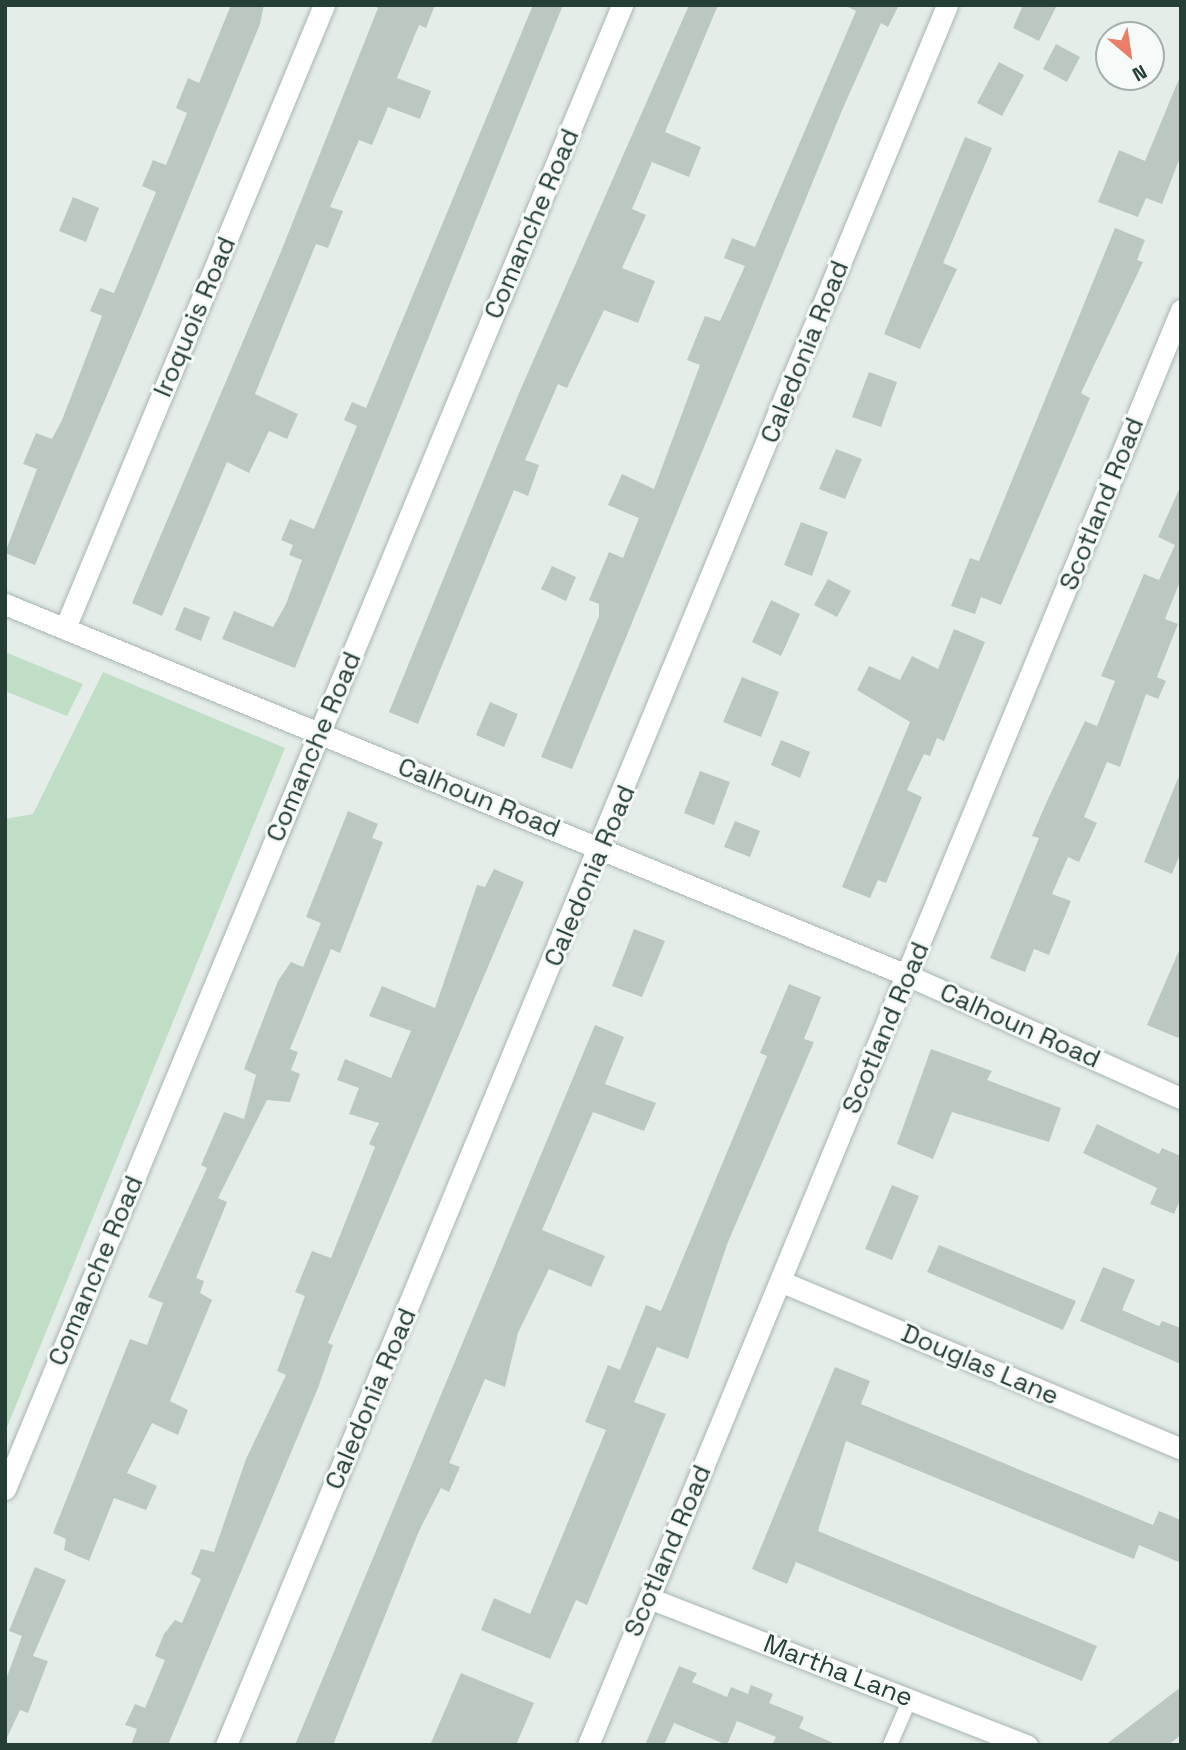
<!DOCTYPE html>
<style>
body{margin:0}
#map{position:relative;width:1186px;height:1750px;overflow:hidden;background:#e5ede9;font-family:"Space Grotesk",sans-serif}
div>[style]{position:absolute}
.green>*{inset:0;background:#c0ddc6}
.building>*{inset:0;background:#bbc8c2}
.roads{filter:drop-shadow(0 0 2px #a8b5b0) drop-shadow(0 0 2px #a8b5b0)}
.lane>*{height:14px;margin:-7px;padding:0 7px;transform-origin:7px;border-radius:7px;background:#fff}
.street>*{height:21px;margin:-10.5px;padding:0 10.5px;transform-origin:10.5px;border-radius:10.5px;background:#fff}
span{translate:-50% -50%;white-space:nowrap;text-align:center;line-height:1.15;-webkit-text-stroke:6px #f6faf8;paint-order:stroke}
.street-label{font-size:26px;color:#253e36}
.frame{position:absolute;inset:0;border:7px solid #253e36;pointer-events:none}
.north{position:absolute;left:1095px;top:21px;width:70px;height:70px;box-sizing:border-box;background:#f6faf8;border:2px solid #a2afaa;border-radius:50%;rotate:151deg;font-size:19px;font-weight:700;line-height:28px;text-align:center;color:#253e36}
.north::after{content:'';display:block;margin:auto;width:24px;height:32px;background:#e97f68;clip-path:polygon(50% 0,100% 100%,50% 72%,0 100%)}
</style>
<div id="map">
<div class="green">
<div style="clip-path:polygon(5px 652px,83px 684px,67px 716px,5px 691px)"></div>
<div style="clip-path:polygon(103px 672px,285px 748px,5px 1432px,5px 819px,33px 814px)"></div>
</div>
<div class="building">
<div style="clip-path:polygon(231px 5px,264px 5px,260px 24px,143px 310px,35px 565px,5px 553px,37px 469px,23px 464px,36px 433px,52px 439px,62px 420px,102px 316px,90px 311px,100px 288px,114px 293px,156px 192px,142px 186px,153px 160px,166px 165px,187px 113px,176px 108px,188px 78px,199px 83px)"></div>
<div style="clip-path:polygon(373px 5px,435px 5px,426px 28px,419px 25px,397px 78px,431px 91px,420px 119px,388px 107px,372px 145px,359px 140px,330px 207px,343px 211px,328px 248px,316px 244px,255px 394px,298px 414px,287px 439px,269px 431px,249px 473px,227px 462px,162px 616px,132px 603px,280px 254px,378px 8px)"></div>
<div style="clip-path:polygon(533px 5px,563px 5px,295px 668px,222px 639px,234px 611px,273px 627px,286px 604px,302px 560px,289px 555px,293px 545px,281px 540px,290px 519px,314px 529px,357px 426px,344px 420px,352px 402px,366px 408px)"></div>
<div style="clip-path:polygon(689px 5px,718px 5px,665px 132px,701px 147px,689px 177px,652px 162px,632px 209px,646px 215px,622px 268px,655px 281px,638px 323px,604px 310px,567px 388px,558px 384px,525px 460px,539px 465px,528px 496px,514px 490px,418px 724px,389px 712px,519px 393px)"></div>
<div style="clip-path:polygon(844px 5px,899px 5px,888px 27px,881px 23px,843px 108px,572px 769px,541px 757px,599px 616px,599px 604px,589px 600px,609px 552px,623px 558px,639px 518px,608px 505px,622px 474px,654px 489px,700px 365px,687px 360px,705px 316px,720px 321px,745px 266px,724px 258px,732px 238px,755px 247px,856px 11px)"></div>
<div style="clip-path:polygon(1023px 5px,1057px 5px,1039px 41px,1013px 28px)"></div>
<div style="clip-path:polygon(1056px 44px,1080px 57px,1067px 82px,1043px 69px)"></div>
<div style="clip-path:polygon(999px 62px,1024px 75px,1002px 116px,977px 103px)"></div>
<div style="clip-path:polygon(1181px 74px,1181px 155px,1162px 204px,1146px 198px,1138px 217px,1098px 202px,1119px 150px,1145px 161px)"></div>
<div style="clip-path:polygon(965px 137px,992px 148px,943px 263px,957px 269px,920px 349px,884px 334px)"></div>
<div style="clip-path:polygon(73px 197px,99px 208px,86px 242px,59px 231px)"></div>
<div style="clip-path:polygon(1115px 228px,1145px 240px,1137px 260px,1143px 262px,1081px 393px,1090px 398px,1001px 605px,981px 597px,975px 614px,951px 606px,970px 558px,979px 561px)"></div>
<div style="clip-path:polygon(869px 372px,897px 382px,881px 427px,852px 417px)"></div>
<div style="clip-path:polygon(836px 449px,862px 459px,845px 499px,819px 489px)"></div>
<div style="clip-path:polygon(1181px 485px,1181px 579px,1165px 619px,1178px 624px,1157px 677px,1166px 681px,1158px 699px,1146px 694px,1120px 767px,1107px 762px,1084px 817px,1097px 823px,1079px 862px,1068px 857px,1052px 894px,1071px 901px,1049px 955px,1034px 949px,1025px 972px,990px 958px,1039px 838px,1032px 836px,1047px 801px,1085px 721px,1097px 726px,1115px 681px,1101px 676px,1144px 574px,1159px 580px,1175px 545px,1158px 537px)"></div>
<div style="clip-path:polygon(801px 522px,828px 532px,812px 576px,784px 565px)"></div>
<div style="clip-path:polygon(552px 566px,576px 577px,566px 601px,541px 589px)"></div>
<div style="clip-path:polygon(828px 579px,851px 591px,837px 617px,814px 605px)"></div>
<div style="clip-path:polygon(771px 600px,800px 614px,781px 656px,752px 642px)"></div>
<div style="clip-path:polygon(184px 607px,210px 617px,201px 641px,175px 630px)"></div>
<div style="clip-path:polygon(954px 629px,985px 642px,944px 741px,937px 738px,930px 756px,924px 754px,907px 790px,922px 797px,886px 883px,878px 880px,870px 898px,842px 887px,910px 722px,857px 690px,869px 666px,900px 680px,912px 656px,938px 669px)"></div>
<div style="clip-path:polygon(742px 677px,779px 692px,761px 737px,723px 722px)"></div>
<div style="clip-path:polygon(490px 702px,518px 714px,504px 747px,476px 735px)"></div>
<div style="clip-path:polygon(781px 740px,810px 752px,800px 778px,771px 765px)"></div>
<div style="clip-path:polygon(700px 771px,730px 782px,714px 825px,684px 813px)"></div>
<div style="clip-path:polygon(1181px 771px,1181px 852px,1172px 874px,1144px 862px)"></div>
<div style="clip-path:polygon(348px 811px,378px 824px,372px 838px,383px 842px,340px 953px,331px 949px,290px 1049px,298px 1052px,291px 1070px,300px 1074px,290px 1102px,267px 1100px,218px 1198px,227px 1202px,196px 1278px,204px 1281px,200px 1293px,212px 1300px,170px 1401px,188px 1410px,178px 1435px,152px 1423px,127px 1473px,157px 1486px,146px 1510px,114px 1498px,89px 1561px,64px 1550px,66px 1539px,53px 1533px,130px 1339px,147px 1345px,163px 1303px,148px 1297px,207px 1168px,201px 1165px,224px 1112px,244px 1119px,256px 1075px,244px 1069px,278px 981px,291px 962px,303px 967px,321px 923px,306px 917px)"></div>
<div style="clip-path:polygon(735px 821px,760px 831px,750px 857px,724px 847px)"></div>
<div style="clip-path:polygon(494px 869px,524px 882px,328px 1343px,333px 1345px,318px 1388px,256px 1536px,168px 1745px,131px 1745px,137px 1729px,125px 1725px,135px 1704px,145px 1708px,165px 1660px,155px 1656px,164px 1634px,175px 1620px,182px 1623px,201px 1579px,191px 1574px,201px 1549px,214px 1552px,246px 1459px,286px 1375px,277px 1371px,305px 1296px,295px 1292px,312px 1251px,331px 1258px,375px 1147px,369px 1144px,379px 1123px,349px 1114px,359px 1088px,337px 1080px,345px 1059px,391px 1078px,411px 1031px,369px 1016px,382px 986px,435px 1008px,477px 885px,485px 887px)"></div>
<div style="clip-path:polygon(634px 929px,665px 941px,642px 997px,612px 986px)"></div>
<div style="clip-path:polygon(1181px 946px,1181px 1039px,1147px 1025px)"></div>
<div style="clip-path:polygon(789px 984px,821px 997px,804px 1039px,814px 1042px,728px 1242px,688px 1359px,657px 1347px,634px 1402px,666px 1414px,587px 1605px,576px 1600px,550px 1659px,481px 1630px,494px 1598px,530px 1614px,606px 1430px,585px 1422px,608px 1365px,620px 1370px,646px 1305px,661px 1311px,767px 1056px,760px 1053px)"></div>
<div style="clip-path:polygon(595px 1025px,624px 1037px,605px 1084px,656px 1103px,644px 1131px,593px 1112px,542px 1230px,605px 1256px,591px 1287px,549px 1269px,518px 1333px,505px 1387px,485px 1379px,449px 1463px,460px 1467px,449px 1492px,441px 1488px,419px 1531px,333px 1745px,295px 1745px)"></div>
<div style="clip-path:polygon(931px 1049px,992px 1071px,987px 1080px,1061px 1108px,1049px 1142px,952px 1112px,933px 1159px,897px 1144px)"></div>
<div style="clip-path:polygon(1097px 1124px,1159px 1154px,1162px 1148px,1181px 1156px,1181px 1198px,1174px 1214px,1150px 1204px,1157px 1188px,1083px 1153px)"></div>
<div style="clip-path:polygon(892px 1185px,919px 1196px,892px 1260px,865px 1249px)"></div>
<div style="clip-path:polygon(939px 1245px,1076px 1301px,1063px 1330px,927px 1272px)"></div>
<div style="clip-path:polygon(1103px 1267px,1135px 1280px,1122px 1310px,1159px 1326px,1162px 1321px,1181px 1328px,1181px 1364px,1080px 1321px)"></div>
<div style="clip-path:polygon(835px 1367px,870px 1381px,861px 1404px,1153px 1525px,1159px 1511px,1181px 1520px,1181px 1563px,1139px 1545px,1134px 1559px,846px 1441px,818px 1531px,1097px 1646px,1082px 1681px,796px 1562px,787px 1584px,752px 1569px)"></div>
<div style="clip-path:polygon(35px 1567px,66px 1580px,33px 1656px,48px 1661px,28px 1713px,20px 1710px,5px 1742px,5px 1682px,22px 1636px,9px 1631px)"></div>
<div style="clip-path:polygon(679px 1666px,697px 1673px,692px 1682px,727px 1697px,731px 1687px,748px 1694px,751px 1685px,773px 1694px,769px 1703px,804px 1717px,799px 1728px,838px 1745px,772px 1745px,776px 1737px,737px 1721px,727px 1745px,674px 1723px,664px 1745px,645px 1745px)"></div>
<div style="clip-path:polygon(461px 1673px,534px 1703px,516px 1745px,430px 1745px)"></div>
<div style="clip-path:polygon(1181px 1687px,1181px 1735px,1168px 1745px,1105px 1745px)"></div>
</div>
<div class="roads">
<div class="lane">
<div style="left:890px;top:1745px;width:50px;rotate:-66.5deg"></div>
</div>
<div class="street">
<div style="left:5px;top:604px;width:978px;rotate:22.37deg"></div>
<div style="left:909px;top:976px;width:298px;rotate:24.2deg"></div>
<div style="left:65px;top:628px;width:675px;rotate:-67.43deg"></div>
<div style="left:780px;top:1281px;width:435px;rotate:22.7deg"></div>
<div style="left:5px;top:1489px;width:1607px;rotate:-67.42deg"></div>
<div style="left:649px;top:1598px;width:406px;rotate:21.3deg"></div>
<div style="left:226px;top:1745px;width:1883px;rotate:-67.49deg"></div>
<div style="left:588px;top:1745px;width:1553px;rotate:-67.55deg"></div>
</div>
</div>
<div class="street-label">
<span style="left:532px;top:224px;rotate:-67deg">Comanche Road</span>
<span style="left:195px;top:317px;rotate:-67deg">Iroquois Road</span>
<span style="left:805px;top:352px;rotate:-68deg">Caledonia Road</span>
<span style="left:1102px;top:504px;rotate:-68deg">Scotland Road</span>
<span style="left:314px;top:747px;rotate:-67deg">Comanche Road</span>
<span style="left:479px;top:798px;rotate:22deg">Calhoun Road</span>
<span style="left:590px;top:876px;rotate:-67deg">Caledonia Road</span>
<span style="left:1020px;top:1026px;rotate:24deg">Calhoun Road</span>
<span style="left:886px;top:1028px;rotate:-67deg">Scotland Road</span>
<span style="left:96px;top:1271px;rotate:-67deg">Comanche Road</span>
<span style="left:980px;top:1365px;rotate:23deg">Douglas Lane</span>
<span style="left:371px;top:1399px;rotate:-67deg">Caledonia Road</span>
<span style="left:668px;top:1551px;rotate:-67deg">Scotland Road</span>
<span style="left:838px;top:1671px;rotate:21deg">Martha Lane</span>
</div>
<div class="frame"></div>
<div class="north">N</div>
</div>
